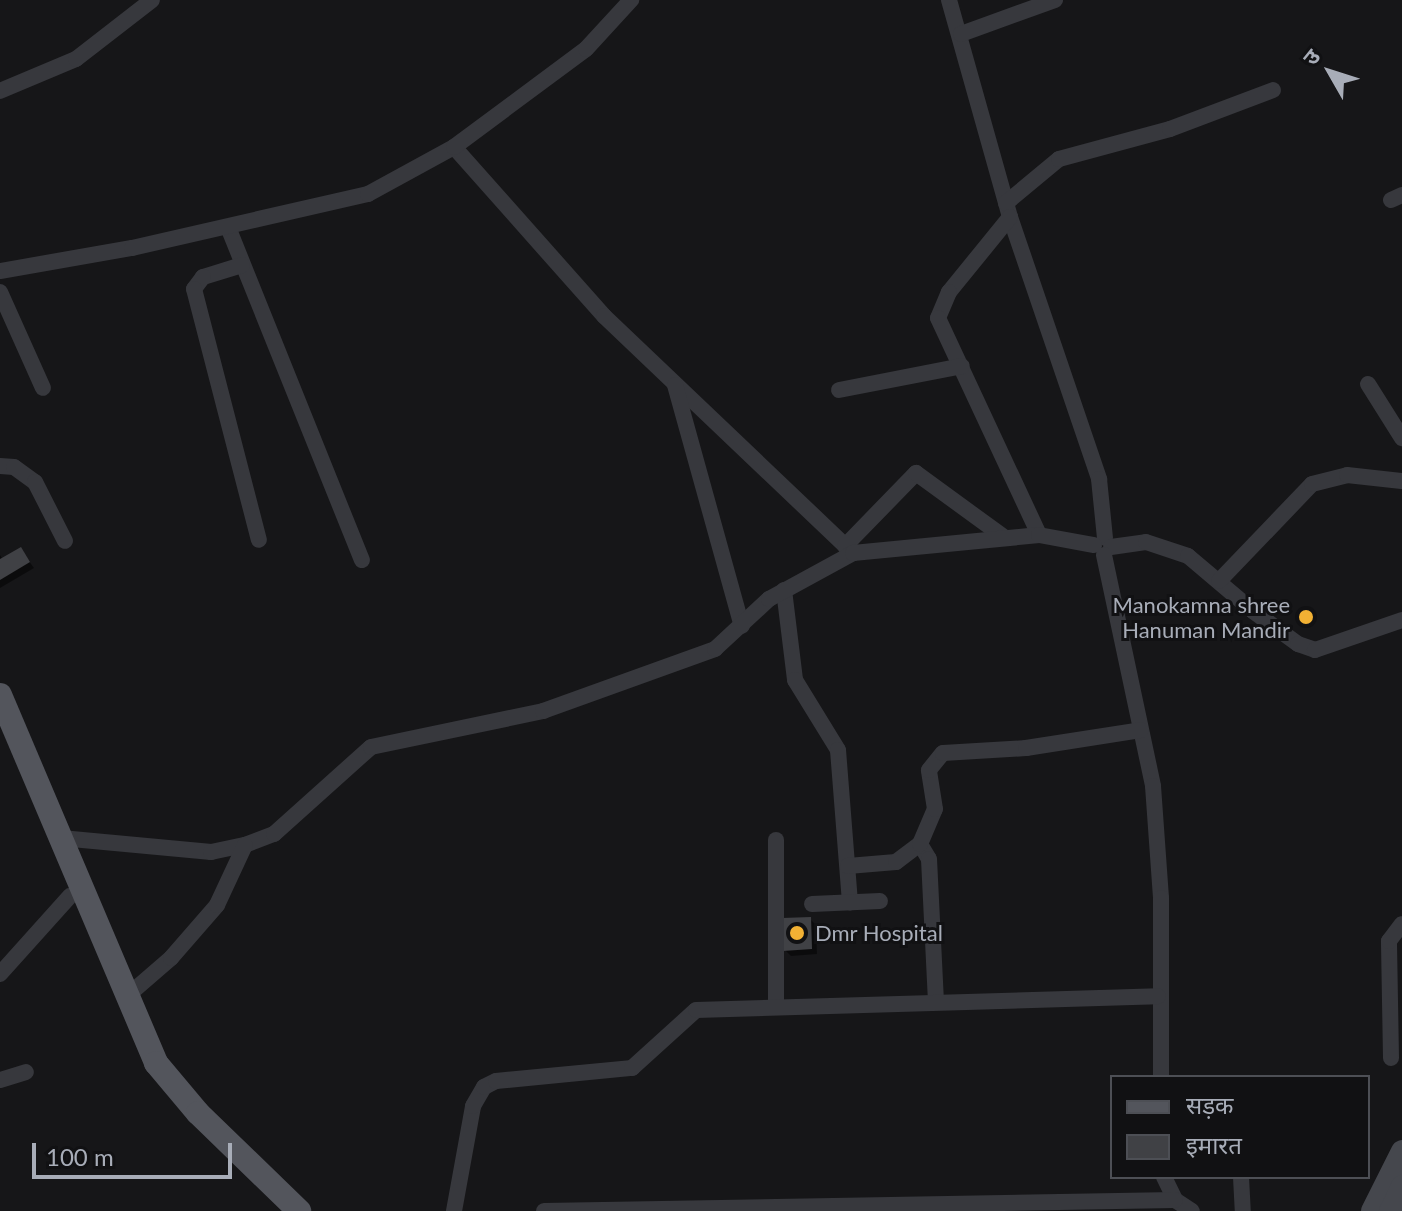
<!DOCTYPE html>
<meta charset="utf-8">
<style>
body{margin:0}
#map{position:relative;width:1402px;height:1211px;overflow:hidden;background:#161618;font-family:Lato,"Noto Sans Devanagari",sans-serif}
div>[style]{position:absolute}
.shadow>*{inset:0;background:#0007}
.building>*{inset:0;background:#404145}
.street>*{height:16px;margin:-8px;padding:0 8px;transform-origin:8px;border-radius:8px;background:#37383d}
.secondary>*{height:22px;margin:-11px;padding:0 11px;transform-origin:11px;border-radius:11px;background:#45474d}
.primary>*{height:24px;margin:-12px;padding:0 12px;transform-origin:12px;border-radius:12px;background:#53555c}
.dots>*{width:22px;height:22px;translate:-50% -50%;box-sizing:border-box;border:4px solid #111113;border-radius:50%}
span{translate:-50% -50%;white-space:nowrap;text-align:center;line-height:1.15;-webkit-text-stroke:6px #111113;paint-order:stroke}
.poi-label{font-size:22px;color:#a8adb8}
.right{translate:-100% -50%;text-align:right}
.left{translate:0 -50%;text-align:left}
.legend{position:absolute;left:1110px;top:1075px;width:260px;height:104px;box-sizing:border-box;background:#111113;border:2px solid #4d4f55;margin:0;padding:10px 14px;list-style:none;font-size:24px;color:#a8adb8}
.legend li{display:flex;align-items:center;gap:16px;height:40px}
.legend b{width:40px;border:2px solid #4d4f55}
.north{position:absolute;left:1290px;top:32px;width:80px;height:80px;-webkit-text-stroke:6px #111113;paint-order:stroke;rotate:309deg;font-size:22px;font-weight:700;line-height:32px;text-align:center;color:#a8adb8}
.north::after{content:'';display:block;margin:auto;width:28px;height:36px;background:#a8adb8;clip-path:polygon(50% 0,100% 100%,50% 72%,0 100%)}
.scale{position:absolute;left:32px;top:1143px;width:200px;height:36px;box-sizing:border-box;border:4px solid #a8adb8;border-top:0;padding-left:10px;font-size:24px;line-height:28px;white-space:nowrap;color:#a8adb8;-webkit-text-stroke:6px #111113;paint-order:stroke}
</style>
<div id="map">
<div class="shadow">
<div style="clip-path:polygon(20px 549px,34px 568px,0 588px,0 555px,3px 560px)"></div>
<div style="clip-path:polygon(810px 919px,816px 925px,817px 954px,791px 956px,785px 950px)"></div>
</div>
<div class="building">
<div style="clip-path:polygon(21px 547px,30px 562px,0 580px,0 559px)"></div>
<div style="clip-path:polygon(811px 917px,812px 949px,783px 951px,782px 918px)"></div>
</div>
<div class="street">
<div style="left:949px;top:0;width:225px;rotate:74.3deg"></div>
<div style="left:1010px;top:217px;width:277px;rotate:71.2deg"></div>
<div style="left:1099px;top:479px;width:59px;rotate:84.2deg"></div>
<div style="left:961px;top:34px;width:100px;rotate:-19.9deg"></div>
<div style="left:0;top:91px;width:82px;rotate:-22.8deg"></div>
<div style="left:76px;top:59px;width:96px;rotate:-37.8deg"></div>
<div style="left:454px;top:147px;width:226px;rotate:48.4deg"></div>
<div style="left:604px;top:316px;width:344px;rotate:43.6deg"></div>
<div style="left:1391px;top:200px;width:12px;rotate:-24deg"></div>
<div style="left:1006px;top:203px;width:69px;rotate:-39.7deg"></div>
<div style="left:1059px;top:159px;width:115px;rotate:-15.1deg"></div>
<div style="left:1170px;top:129px;width:110px;rotate:-20.7deg"></div>
<div style="left:1010px;top:217px;width:97px;rotate:129.1deg"></div>
<div style="left:949px;top:292px;width:28px;rotate:113deg"></div>
<div style="left:938px;top:318px;width:239px;rotate:65deg"></div>
<div style="left:228px;top:227px;width:359px;rotate:68.1deg"></div>
<div style="left:242px;top:265px;width:41px;rotate:162.9deg"></div>
<div style="left:203px;top:277px;width:15px;rotate:127deg"></div>
<div style="left:194px;top:289px;width:259px;rotate:75.5deg"></div>
<div style="left:0;top:271px;width:134px;rotate:-9.9deg"></div>
<div style="left:132px;top:248px;width:242px;rotate:-12.9deg"></div>
<div style="left:368px;top:194px;width:98px;rotate:-28.7deg"></div>
<div style="left:454px;top:147px;width:164px;rotate:-36.6deg"></div>
<div style="left:586px;top:49px;width:67px;rotate:-47.4deg"></div>
<div style="left:0;top:292px;width:105px;rotate:65.9deg"></div>
<div style="left:1368px;top:384px;width:64px;rotate:57.8deg"></div>
<div style="left:675px;top:385px;width:250px;rotate:74.5deg"></div>
<div style="left:839px;top:390px;width:125px;rotate:-11deg"></div>
<div style="left:0;top:466px;width:14px;rotate:4deg"></div>
<div style="left:14px;top:467px;width:26px;rotate:36deg"></div>
<div style="left:35px;top:482px;width:66px;rotate:63deg"></div>
<div style="left:845px;top:546px;width:102px;rotate:-45.8deg"></div>
<div style="left:916px;top:473px;width:110px;rotate:36.1deg"></div>
<div style="left:1111px;top:547px;width:35px;rotate:-8deg"></div>
<div style="left:1146px;top:542px;width:44px;rotate:18.4deg"></div>
<div style="left:1188px;top:556px;width:85px;rotate:40.2deg"></div>
<div style="left:1253px;top:611px;width:56px;rotate:36.3deg"></div>
<div style="left:1298px;top:644px;width:18px;rotate:19deg"></div>
<div style="left:1315px;top:650px;width:92px;rotate:-19deg"></div>
<div style="left:1104px;top:555px;width:236px;rotate:78deg"></div>
<div style="left:1153px;top:786px;width:112px;rotate:85.9deg"></div>
<div style="left:1161px;top:898px;width:179px;rotate:90deg"></div>
<div style="left:1219px;top:581px;width:134px;rotate:-46.2deg"></div>
<div style="left:1312px;top:484px;width:36px;rotate:-14deg"></div>
<div style="left:1347px;top:475px;width:55px;rotate:6.2deg"></div>
<div style="left:784px;top:590px;width:91px;rotate:83deg"></div>
<div style="left:795px;top:680px;width:82px;rotate:58.4deg"></div>
<div style="left:838px;top:750px;width:153px;rotate:85.5deg"></div>
<div style="left:61px;top:838px;width:151px;rotate:5.3deg"></div>
<div style="left:211px;top:852px;width:35px;rotate:-12deg"></div>
<div style="left:245px;top:845px;width:31px;rotate:-21deg"></div>
<div style="left:274px;top:834px;width:130px;rotate:-41.9deg"></div>
<div style="left:371px;top:747px;width:176px;rotate:-11.8deg"></div>
<div style="left:543px;top:711px;width:183px;rotate:-19.8deg"></div>
<div style="left:715px;top:649px;width:74px;rotate:-42.8deg"></div>
<div style="left:769px;top:599px;width:96px;rotate:-28.7deg"></div>
<div style="left:853px;top:553px;width:187px;rotate:-5.5deg"></div>
<div style="left:1039px;top:535px;width:56px;rotate:10.3deg"></div>
<div style="left:776px;top:840px;width:165px;rotate:90deg"></div>
<div style="left:920px;top:844px;width:17px;rotate:59deg"></div>
<div style="left:929px;top:859px;width:142px;rotate:87.2deg"></div>
<div style="left:848px;top:866px;width:48px;rotate:-4.8deg"></div>
<div style="left:896px;top:862px;width:30px;rotate:-37deg"></div>
<div style="left:920px;top:844px;width:38px;rotate:-67deg"></div>
<div style="left:935px;top:809px;width:39px;rotate:-99deg"></div>
<div style="left:929px;top:770px;width:22px;rotate:-51deg"></div>
<div style="left:943px;top:753px;width:83px;rotate:-3.4deg"></div>
<div style="left:1026px;top:748px;width:116px;rotate:-8.9deg"></div>
<div style="left:812px;top:904px;width:68px;rotate:-2.5deg"></div>
<div style="left:0;top:974px;width:105px;rotate:-48.1deg"></div>
<div style="left:126px;top:997px;width:60px;rotate:-40.9deg"></div>
<div style="left:171px;top:958px;width:70px;rotate:-49deg"></div>
<div style="left:217px;top:905px;width:66px;rotate:-65deg"></div>
<div style="left:1391px;top:1058px;width:117px;rotate:-91deg"></div>
<div style="left:1389px;top:941px;width:21px;rotate:-53deg"></div>
<div style="left:0;top:1080px;width:27px;rotate:-17deg"></div>
<div style="left:1164px;top:1177px;width:25px;rotate:64deg"></div>
<div style="left:1175px;top:1200px;width:20px;rotate:33deg"></div>
<div style="left:1241px;top:1177px;width:34px;rotate:87deg"></div>
<div style="left:454px;top:1211px;width:107px;rotate:-79.7deg"></div>
<div style="left:473px;top:1106px;width:22px;rotate:-60deg"></div>
<div style="left:484px;top:1087px;width:13px;rotate:-27deg"></div>
<div style="left:496px;top:1081px;width:137px;rotate:-5.5deg"></div>
<div style="left:632px;top:1068px;width:86px;rotate:-42.2deg"></div>
<div style="left:696px;top:1010px;width:462px;rotate:-1.7deg"></div>
<div style="left:544px;top:1211px;width:631px;rotate:-1deg"></div>
</div>
<div class="secondary">
<div style="left:1372px;top:1211px;width:67px;rotate:-63.4deg"></div>
<div style="left:1390px;top:1211px;width:28px;rotate:-64deg"></div>
</div>
<div class="primary">
<div style="left:0;top:695px;width:400px;rotate:67deg"></div>
<div style="left:156px;top:1063px;width:65px;rotate:50deg"></div>
<div style="left:198px;top:1113px;width:141px;rotate:44.1deg"></div>
</div>
<div class="dots">
<div style="left:1306px;top:617px;background:#f2b134"></div>
<div style="left:797px;top:933px;background:#f2b134"></div>
</div>
<div class="poi-label">
<span class="right" style="left:1290px;top:617px">Manokamna shree<br>Hanuman Mandir</span>
<span class="left" style="left:815px;top:933px">Dmr Hospital</span>
</div>
<ul class="legend">
<li><b style="height:10px;background:#53555c"></b>सड़क</li>
<li><b style="height:22px;background:#404145"></b>इमारत</li>
</ul>
<div class="north">उ</div>
<div class="scale">100 m</div>
</div>
